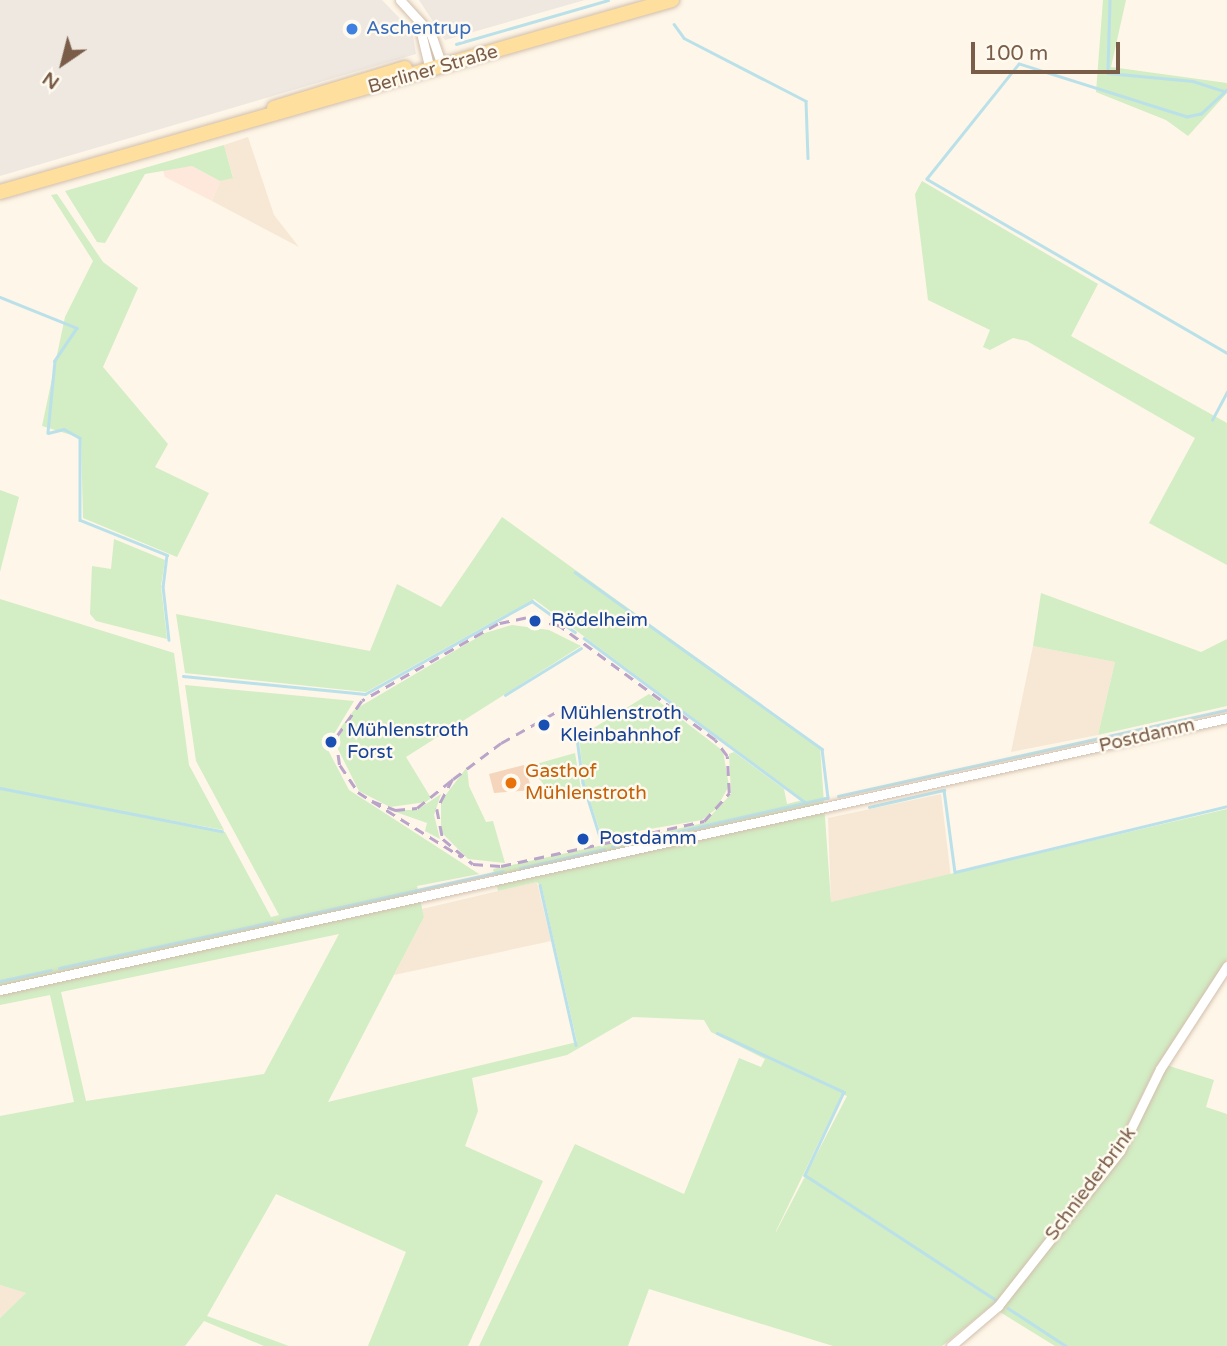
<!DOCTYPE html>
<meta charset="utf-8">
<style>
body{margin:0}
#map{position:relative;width:1227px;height:1346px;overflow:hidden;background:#fef6e8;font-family:"Varela Round",sans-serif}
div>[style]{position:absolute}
.residential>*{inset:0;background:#f6e8d5}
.commercial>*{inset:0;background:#fee7db}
.industrial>*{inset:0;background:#eee8e1}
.green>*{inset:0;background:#d3edc4}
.stream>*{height:2.5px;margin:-1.25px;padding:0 1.25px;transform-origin:1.25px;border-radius:1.25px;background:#bae1e9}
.building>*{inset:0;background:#f5d6bd}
.roads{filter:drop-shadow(0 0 2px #d1beac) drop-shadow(0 0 2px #d1beac)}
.street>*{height:9px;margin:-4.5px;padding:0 4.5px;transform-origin:4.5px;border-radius:4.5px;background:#fff}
.primary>*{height:14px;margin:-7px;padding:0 7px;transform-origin:7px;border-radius:7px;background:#ffdf9d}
.rail>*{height:2.5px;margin-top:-1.25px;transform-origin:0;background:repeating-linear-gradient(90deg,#baa4c9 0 10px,transparent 0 17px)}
.dots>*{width:19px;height:19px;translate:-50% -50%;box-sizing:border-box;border:4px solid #fffaef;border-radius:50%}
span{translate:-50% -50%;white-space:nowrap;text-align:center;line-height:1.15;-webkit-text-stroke:5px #fffaef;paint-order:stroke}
.shop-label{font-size:19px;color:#366cbe}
.left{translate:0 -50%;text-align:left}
.street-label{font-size:19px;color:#7a5d49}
.transit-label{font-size:19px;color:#164399}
.food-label{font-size:19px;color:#c56008}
.north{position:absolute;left:28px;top:28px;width:70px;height:70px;-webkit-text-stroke:5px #fffaef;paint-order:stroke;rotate:215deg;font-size:19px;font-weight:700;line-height:28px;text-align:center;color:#7a5d49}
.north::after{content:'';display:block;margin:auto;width:24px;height:32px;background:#7a5d49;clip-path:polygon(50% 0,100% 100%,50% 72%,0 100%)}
.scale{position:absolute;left:971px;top:42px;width:149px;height:32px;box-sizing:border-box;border:4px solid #7a5d49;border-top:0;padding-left:9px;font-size:21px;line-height:24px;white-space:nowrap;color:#7a5d49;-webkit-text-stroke:5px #fffaef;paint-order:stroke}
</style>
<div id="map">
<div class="residential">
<div style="clip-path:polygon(248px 137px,274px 215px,299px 247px,212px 201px,220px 181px,233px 177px,224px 145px)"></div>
<div style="clip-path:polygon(1033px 646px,1115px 662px,1098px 735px,1011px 752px)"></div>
<div style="clip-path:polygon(941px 794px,951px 878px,831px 902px,828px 818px)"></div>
<div style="clip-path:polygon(537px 882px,551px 941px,394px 975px,424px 917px,422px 909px)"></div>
<div style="clip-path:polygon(0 1285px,26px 1293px,0 1318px)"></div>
</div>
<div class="commercial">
<div style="clip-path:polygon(192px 166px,220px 181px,212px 201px,165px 177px,163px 170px)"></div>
</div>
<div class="industrial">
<div style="clip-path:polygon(0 0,382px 0,412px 31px,416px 54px,0 176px)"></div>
<div style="clip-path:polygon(419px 0,585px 0,445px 40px)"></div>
</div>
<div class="green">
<div style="clip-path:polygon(1103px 0,1126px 0,1111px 67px,1227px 83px,1227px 93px,1188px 136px,1166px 120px,1096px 92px)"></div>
<div style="clip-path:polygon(224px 145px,233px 178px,220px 181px,192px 166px,145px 174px,105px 243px,97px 242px,65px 191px)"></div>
<div style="clip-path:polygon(922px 181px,1098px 284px,1071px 336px,1227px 423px,1227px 565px,1149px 523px,1195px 438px,1027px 341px,1013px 338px,990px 350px,983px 347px,990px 330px,928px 300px,915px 194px)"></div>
<div style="clip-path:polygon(57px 194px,103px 262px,138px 288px,103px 367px,168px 444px,155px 467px,209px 493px,177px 557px,83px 518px,81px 438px,42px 426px,65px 317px,93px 261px,51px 195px)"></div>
<div style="clip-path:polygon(0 490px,19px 497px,0 572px)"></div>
<div style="clip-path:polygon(evenodd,502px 517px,820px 747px,831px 902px,1227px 809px,1227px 960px,1156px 1067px,1116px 1148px,1001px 1298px,942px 1346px,833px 1346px,649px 1289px,628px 1346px,479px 1346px,575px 1144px,684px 1194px,739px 1058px,761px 1067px,765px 1059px,711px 1032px,704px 1020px,633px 1017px,567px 1055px,472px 1078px,478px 1111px,465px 1146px,543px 1181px,468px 1346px,368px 1346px,406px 1252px,276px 1194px,207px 1316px,289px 1346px,264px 1346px,204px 1321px,185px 1346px,0 1346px,0 1318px,26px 1293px,0 1285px,0 1116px,74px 1102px,50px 995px,0 1005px,0 599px,174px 653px,189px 765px,224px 830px,30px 795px,225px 832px,271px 917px,279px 915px,196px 761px,185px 685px,354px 701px,334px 734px,327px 736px,328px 750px,349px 790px,479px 874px,417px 886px,424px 917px,328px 1102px,577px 1042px,542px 888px,537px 882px,498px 891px,493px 869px,704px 823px,731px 794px,729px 754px,734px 752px,784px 789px,787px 804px,803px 800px,534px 599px,366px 692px,185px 673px,176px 614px,370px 651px,397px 584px,441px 607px,502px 517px,339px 934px,264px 1074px,86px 1101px,61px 992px,339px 934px,502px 517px,842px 1094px,847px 1096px,776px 1232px,776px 1231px,842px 1094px)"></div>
<div style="clip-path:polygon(114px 539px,165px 560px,161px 586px,167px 639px,96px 621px,90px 614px,92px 566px,111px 569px)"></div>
<div style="clip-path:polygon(1041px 593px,1201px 652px,1227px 639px,1227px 706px,1098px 735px,1115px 662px,1033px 646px)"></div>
<div style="clip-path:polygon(512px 625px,549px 630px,581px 646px,406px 757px,431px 798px,426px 802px,390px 807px,359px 791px,338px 749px,341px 727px,354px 710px,485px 633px)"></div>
<div style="clip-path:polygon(649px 694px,723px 751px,729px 786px,716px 809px,702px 820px,609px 836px,607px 830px,600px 831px,584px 783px,579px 737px)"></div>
<div style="clip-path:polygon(575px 753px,581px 789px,553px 796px,529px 766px)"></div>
<div style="clip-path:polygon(467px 767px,469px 786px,486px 822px,493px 821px,505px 863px,468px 859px,441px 832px,441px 801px)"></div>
<div style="clip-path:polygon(441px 794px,434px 815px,440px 839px,425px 831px,427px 823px,390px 810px,417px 810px)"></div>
<div style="clip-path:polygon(1166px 1065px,1214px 1080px,1206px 1107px,1227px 1114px,1227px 1346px,1055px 1346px,1000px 1312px,1122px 1154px)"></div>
</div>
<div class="stream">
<div style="left:1110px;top:0;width:73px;rotate:91.6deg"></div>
<div style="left:1108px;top:73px;width:85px;rotate:5.4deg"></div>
<div style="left:1193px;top:81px;width:33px;rotate:18deg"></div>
<div style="left:674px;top:24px;width:17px;rotate:54deg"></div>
<div style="left:684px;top:38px;width:137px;rotate:27.3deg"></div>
<div style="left:806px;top:101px;width:57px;rotate:88deg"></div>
<div style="left:456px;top:44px;width:158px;rotate:-16.1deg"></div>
<div style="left:1227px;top:90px;width:35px;rotate:137deg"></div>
<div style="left:1201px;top:114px;width:14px;rotate:168deg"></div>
<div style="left:1187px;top:117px;width:176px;rotate:-162.5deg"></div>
<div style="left:1019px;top:64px;width:147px;rotate:128.7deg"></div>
<div style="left:927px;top:179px;width:347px;rotate:30.1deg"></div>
<div style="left:0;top:297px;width:83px;rotate:21.9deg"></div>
<div style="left:77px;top:328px;width:40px;rotate:124deg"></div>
<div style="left:55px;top:361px;width:72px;rotate:95.6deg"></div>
<div style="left:48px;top:433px;width:16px;rotate:-14deg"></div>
<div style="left:64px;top:429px;width:18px;rotate:29deg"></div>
<div style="left:80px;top:438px;width:82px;rotate:90deg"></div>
<div style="left:80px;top:520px;width:94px;rotate:21.9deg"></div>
<div style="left:167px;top:555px;width:31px;rotate:97deg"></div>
<div style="left:163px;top:586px;width:54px;rotate:83.7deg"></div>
<div style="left:1212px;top:420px;width:32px;rotate:-62deg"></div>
<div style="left:575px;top:572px;width:304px;rotate:35.6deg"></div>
<div style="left:822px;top:749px;width:49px;rotate:83deg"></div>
<div style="left:828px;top:798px;width:221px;rotate:167.2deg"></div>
<div style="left:584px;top:638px;width:277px;rotate:36.6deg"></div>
<div style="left:183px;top:676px;width:183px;rotate:5.6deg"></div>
<div style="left:365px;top:694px;width:191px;rotate:-29.1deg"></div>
<div style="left:532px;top:601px;width:53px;rotate:35.8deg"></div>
<div style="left:505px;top:695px;width:89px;rotate:-31.7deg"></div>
<div style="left:577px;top:738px;width:45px;rotate:82.4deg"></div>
<div style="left:583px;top:783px;width:57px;rotate:72.5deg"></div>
<div style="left:0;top:788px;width:226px;rotate:11deg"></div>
<div style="left:838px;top:796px;width:398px;rotate:-12.5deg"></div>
<div style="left:869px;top:807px;width:77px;rotate:-12.8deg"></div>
<div style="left:944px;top:790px;width:83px;rotate:82.4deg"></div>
<div style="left:955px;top:872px;width:280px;rotate:-13.6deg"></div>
<div style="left:520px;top:868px;width:86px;rotate:-12.7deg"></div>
<div style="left:540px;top:885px;width:164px;rotate:77.3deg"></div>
<div style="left:282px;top:920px;width:226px;rotate:-12.5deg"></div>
<div style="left:59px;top:968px;width:218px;rotate:-12.2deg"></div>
<div style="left:0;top:981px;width:52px;rotate:-12.2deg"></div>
<div style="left:717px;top:1033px;width:140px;rotate:24.9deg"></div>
<div style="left:844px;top:1092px;width:92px;rotate:115.2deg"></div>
<div style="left:805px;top:1175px;width:228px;rotate:33.2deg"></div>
<div style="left:1008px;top:1308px;width:69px;rotate:33.2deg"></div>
</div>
<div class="building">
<div style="clip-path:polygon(524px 765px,532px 790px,494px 793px,489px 774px)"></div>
</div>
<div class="roads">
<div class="street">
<div style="left:400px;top:0;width:46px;rotate:47.6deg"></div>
<div style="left:431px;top:34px;width:34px;rotate:71deg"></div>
<div style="left:418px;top:20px;width:51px;rotate:76.5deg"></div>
<div style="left:0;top:990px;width:1257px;rotate:-12.5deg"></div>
<div style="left:951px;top:1346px;width:62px;rotate:-40.4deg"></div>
<div style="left:998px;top:1306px;width:197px;rotate:-51.8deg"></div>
<div style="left:1120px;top:1151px;width:91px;rotate:-64deg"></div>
<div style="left:1160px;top:1069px;width:123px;rotate:-57deg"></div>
</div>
<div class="primary">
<div style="left:274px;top:108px;width:137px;rotate:-17deg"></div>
<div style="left:0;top:192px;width:699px;rotate:-15.95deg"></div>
</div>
</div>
<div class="rail">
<div style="left:453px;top:779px;width:60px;rotate:-36.9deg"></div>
<div style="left:501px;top:743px;width:63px;rotate:-29.4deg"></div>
<div style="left:372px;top:801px;width:25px;rotate:21deg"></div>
<div style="left:395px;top:810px;width:22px;rotate:-5deg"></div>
<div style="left:417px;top:808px;width:46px;rotate:-38.9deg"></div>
<div style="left:453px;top:779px;width:34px;rotate:118deg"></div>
<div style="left:437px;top:809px;width:31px;rotate:79deg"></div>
<div style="left:443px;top:839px;width:39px;rotate:40deg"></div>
<div style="left:473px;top:864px;width:28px;rotate:4deg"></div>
<div style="left:501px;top:866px;width:208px;rotate:-12.5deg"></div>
<div style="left:704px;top:821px;width:38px;rotate:-48deg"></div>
<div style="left:729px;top:793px;width:37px;rotate:-93deg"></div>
<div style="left:727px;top:756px;width:20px;rotate:-127deg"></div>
<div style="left:715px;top:740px;width:193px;rotate:-143.8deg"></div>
<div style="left:559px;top:626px;width:34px;rotate:-166deg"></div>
<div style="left:526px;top:618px;width:29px;rotate:168deg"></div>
<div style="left:498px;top:624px;width:156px;rotate:150.5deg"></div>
<div style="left:362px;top:701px;width:45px;rotate:125.1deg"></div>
<div style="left:336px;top:738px;width:27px;rotate:82deg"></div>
<div style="left:340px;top:765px;width:32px;rotate:56deg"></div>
<div style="left:358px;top:792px;width:17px;rotate:33deg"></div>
<div style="left:372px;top:801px;width:106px;rotate:31.9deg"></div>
</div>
<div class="dots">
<div style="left:352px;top:29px;background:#3f7fe0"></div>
<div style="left:535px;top:621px;background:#1a4fb4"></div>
<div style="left:544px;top:725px;background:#1a4fb4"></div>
<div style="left:331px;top:742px;background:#1a4fb4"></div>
<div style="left:511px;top:783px;background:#e8710a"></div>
<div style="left:583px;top:839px;background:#1a4fb4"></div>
</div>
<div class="shop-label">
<span class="left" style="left:366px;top:29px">Aschentrup</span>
</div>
<div class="street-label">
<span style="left:433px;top:70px;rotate:-16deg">Berliner Straße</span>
<span style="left:1147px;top:736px;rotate:-13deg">Postdamm</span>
<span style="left:1091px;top:1184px;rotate:-53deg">Schniederbrink</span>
</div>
<div class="transit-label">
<span class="left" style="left:551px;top:621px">Rödelheim</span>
<span class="left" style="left:560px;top:725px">Mühlenstroth<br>Kleinbahnhof</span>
<span class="left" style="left:347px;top:742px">Mühlenstroth<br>Forst</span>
<span class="left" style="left:599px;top:839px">Postdamm</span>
</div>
<div class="food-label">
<span class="left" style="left:525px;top:783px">Gasthof<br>Mühlenstroth</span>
</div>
<div class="north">N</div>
<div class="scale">100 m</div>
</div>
